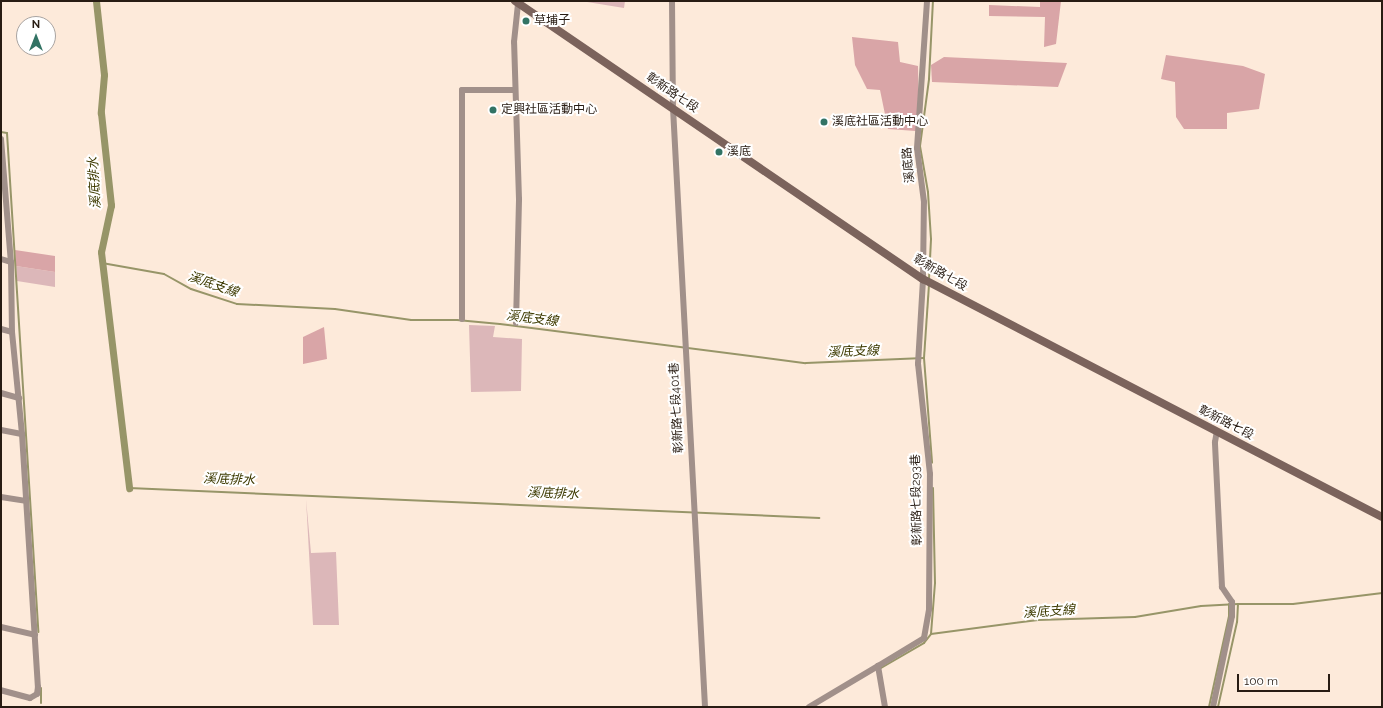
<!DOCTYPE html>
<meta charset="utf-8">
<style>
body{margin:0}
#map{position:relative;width:1383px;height:708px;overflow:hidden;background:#fdeada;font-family:Raleway,"Noto Sans TC",sans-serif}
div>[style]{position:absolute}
.green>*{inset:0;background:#dcb7b9}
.forest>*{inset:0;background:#d9a5a7}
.stream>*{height:2px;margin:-1px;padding:0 1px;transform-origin:1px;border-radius:1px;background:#979568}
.canal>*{height:7px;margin:-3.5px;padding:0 3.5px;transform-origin:3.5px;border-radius:3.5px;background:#979568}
.street>*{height:6px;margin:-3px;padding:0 3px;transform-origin:3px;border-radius:3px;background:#a1908a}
.secondary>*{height:8px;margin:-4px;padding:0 4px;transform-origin:4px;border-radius:4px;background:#7b635c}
.dots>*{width:11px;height:11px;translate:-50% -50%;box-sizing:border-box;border:2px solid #fff;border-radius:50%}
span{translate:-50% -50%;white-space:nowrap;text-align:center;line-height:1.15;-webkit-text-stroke:4px #fff;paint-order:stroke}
.poi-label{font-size:12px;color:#281c13}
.left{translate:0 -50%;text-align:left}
.street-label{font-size:12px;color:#281c13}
.water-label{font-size:13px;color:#3d3a00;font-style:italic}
.frame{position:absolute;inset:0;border:2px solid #281c13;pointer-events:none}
.north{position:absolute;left:16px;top:16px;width:40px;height:40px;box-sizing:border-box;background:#fff;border:1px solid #a9a4a1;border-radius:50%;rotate:0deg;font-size:11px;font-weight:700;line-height:16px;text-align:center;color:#281c13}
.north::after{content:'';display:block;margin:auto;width:14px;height:18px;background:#327364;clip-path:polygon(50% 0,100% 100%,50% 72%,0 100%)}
.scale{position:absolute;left:1237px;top:674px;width:93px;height:18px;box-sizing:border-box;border:2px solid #281c13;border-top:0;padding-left:5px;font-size:12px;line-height:14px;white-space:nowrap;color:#281c13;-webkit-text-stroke:3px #fff;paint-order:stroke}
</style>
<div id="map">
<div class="green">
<div style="clip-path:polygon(581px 1px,625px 1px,624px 8px)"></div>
<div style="clip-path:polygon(16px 266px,55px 272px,55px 287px,17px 281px)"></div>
<div style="clip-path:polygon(469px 325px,495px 326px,493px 337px,522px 339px,521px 391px,471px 392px)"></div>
<div style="clip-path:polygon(306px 499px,311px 553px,336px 552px,339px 625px,313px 625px)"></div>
</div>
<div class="forest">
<div style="clip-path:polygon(1040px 1px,1061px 1px,1056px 44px,1044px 47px,1045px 17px,989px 16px,989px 5px,1040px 7px)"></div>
<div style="clip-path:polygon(852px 37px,898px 42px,900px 62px,918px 66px,919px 120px,916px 131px,888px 129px,880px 90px,867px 89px,855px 65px)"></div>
<div style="clip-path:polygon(1166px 55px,1243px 66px,1265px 74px,1259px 109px,1227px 113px,1227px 129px,1184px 129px,1176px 117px,1175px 82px,1161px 79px)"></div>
<div style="clip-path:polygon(944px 57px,1067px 63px,1058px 87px,932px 82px,931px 65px)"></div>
<div style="clip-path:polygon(15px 250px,55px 256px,55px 272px,16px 266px)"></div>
<div style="clip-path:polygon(324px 327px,327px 359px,303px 364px,303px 337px)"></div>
</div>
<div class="stream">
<div style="left:1px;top:132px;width:6px;rotate:9deg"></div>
<div style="left:7px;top:133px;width:500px;rotate:86.4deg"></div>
<div style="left:102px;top:263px;width:63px;rotate:10.1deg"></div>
<div style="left:164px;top:274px;width:31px;rotate:29deg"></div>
<div style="left:191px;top:289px;width:48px;rotate:18.1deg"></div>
<div style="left:237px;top:304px;width:98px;rotate:2.9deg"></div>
<div style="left:335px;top:309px;width:77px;rotate:8.2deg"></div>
<div style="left:411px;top:320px;width:46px"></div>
<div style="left:457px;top:320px;width:43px;rotate:5.3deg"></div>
<div style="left:500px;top:324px;width:308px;rotate:7.3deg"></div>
<div style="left:806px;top:363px;width:118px;rotate:-2.4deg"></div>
<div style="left:924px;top:358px;width:105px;rotate:85.6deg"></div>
<div style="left:929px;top:279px;width:40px;rotate:-87.1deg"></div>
<div style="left:931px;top:239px;width:47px;rotate:-93.7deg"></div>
<div style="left:928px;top:192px;width:47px;rotate:-99.9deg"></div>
<div style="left:920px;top:146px;width:68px;rotate:-82.3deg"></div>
<div style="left:929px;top:79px;width:78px;rotate:-87.1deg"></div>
<div style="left:924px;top:358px;width:73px;rotate:-86.1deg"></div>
<div style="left:129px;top:488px;width:691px;rotate:2.49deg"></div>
<div style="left:933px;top:488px;width:95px;rotate:88.8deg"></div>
<div style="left:935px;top:583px;width:51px;rotate:94.5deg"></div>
<div style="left:931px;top:634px;width:108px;rotate:-7.5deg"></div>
<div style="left:1038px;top:620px;width:97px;rotate:-1.8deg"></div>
<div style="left:1135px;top:617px;width:67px;rotate:-9.5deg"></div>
<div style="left:1201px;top:606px;width:37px;rotate:-3deg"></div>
<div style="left:1238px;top:604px;width:18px;rotate:93deg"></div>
<div style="left:1237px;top:622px;width:87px;rotate:102.6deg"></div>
<div style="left:1238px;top:604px;width:55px"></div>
<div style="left:1293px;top:604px;width:90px;rotate:-7deg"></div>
<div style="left:881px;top:668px;width:50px;rotate:-30.2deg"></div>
<div style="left:924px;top:643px;width:11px;rotate:-52deg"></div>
<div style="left:41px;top:688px;width:15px;rotate:90deg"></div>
<div style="left:1209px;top:707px;width:93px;rotate:-77.6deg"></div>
<div style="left:1229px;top:616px;width:12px;rotate:-90deg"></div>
</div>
<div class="canal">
<div style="left:96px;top:1px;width:74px;rotate:83.8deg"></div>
<div style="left:104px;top:75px;width:38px;rotate:95deg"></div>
<div style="left:101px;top:113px;width:93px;rotate:83.8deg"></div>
<div style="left:111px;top:205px;width:48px;rotate:102deg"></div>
<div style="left:101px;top:252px;width:238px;rotate:83.2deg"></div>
</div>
<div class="street">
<div style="left:672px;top:1px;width:107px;rotate:89.5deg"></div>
<div style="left:673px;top:108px;width:600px;rotate:86.94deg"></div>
<div style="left:1px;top:139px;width:123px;rotate:85.4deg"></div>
<div style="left:11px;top:262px;width:70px;rotate:89.2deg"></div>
<div style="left:12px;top:332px;width:102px;rotate:84.4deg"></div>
<div style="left:22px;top:434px;width:254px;rotate:86.4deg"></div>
<div style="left:38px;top:687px;width:7px;rotate:98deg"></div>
<div style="left:37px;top:694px;width:8px;rotate:150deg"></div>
<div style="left:30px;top:698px;width:30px;rotate:-165deg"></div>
<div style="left:1px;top:259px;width:10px;rotate:17deg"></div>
<div style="left:462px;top:319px;width:229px;rotate:-90deg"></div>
<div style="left:462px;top:90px;width:52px"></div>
<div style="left:516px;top:323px;width:124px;rotate:-88.6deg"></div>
<div style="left:519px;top:199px;width:157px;rotate:-91.8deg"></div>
<div style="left:514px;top:42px;width:39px;rotate:-84deg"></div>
<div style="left:1px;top:329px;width:11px;rotate:15deg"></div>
<div style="left:1px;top:393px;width:19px;rotate:16deg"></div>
<div style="left:1px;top:430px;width:21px;rotate:11deg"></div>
<div style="left:1px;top:497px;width:25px;rotate:9deg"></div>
<div style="left:1px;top:627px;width:35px;rotate:13deg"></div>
<div style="left:809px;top:707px;width:80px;rotate:-30.7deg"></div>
<div style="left:885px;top:707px;width:42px;rotate:-99.7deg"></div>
<div style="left:878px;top:666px;width:54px;rotate:-31.3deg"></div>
<div style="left:924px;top:638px;width:29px;rotate:-80deg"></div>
<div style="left:929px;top:609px;width:135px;rotate:-89.6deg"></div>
<div style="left:930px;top:474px;width:111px;rotate:-96.2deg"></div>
<div style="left:918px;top:364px;width:85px;rotate:-86.6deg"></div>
<div style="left:923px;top:279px;width:77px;rotate:-89.3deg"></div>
<div style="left:924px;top:202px;width:54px;rotate:-97.4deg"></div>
<div style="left:917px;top:148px;width:147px;rotate:-86.1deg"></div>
<div style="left:1213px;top:707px;width:93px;rotate:-78.2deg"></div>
<div style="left:1232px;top:616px;width:14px;rotate:-90deg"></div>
<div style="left:1232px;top:602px;width:18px;rotate:-124deg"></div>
<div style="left:1222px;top:587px;width:145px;rotate:-92.8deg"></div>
<div style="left:1215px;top:442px;width:11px;rotate:-80deg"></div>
</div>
<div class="secondary">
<div style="left:515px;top:1px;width:494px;rotate:34.3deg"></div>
<div style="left:923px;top:279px;width:517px;rotate:27.41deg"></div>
</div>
<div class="dots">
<div style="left:526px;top:21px;background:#327364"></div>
<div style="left:493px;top:110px;background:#327364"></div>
<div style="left:824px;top:122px;background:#327364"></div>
<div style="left:719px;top:152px;background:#327364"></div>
</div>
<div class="poi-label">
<span class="left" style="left:534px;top:21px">草埔子</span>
<span class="left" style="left:501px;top:110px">定興社區活動中心</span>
<span class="left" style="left:832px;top:122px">溪底社區活動中心</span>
<span class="left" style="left:727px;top:152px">溪底</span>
</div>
<div class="street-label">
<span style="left:672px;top:93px;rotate:34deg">彰新路七段</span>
<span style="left:909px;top:165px;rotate:-95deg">溪底路</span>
<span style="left:940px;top:273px;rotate:30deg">彰新路七段</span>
<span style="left:677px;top:408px;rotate:-93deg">彰新路七段401巷</span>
<span style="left:1226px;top:423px;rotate:27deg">彰新路七段</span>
<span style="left:917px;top:500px;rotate:-91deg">彰新路七段293巷</span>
</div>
<div class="water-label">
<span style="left:95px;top:183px;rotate:-93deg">溪底排水</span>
<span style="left:213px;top:285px;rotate:19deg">溪底支線</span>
<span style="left:532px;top:319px;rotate:7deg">溪底支線</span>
<span style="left:853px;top:352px;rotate:-2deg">溪底支線</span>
<span style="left:229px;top:480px;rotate:2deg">溪底排水</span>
<span style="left:553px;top:494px;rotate:2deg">溪底排水</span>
<span style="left:1049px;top:612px;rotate:-4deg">溪底支線</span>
</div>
<div class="frame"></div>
<div class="north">N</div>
<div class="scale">100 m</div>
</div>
